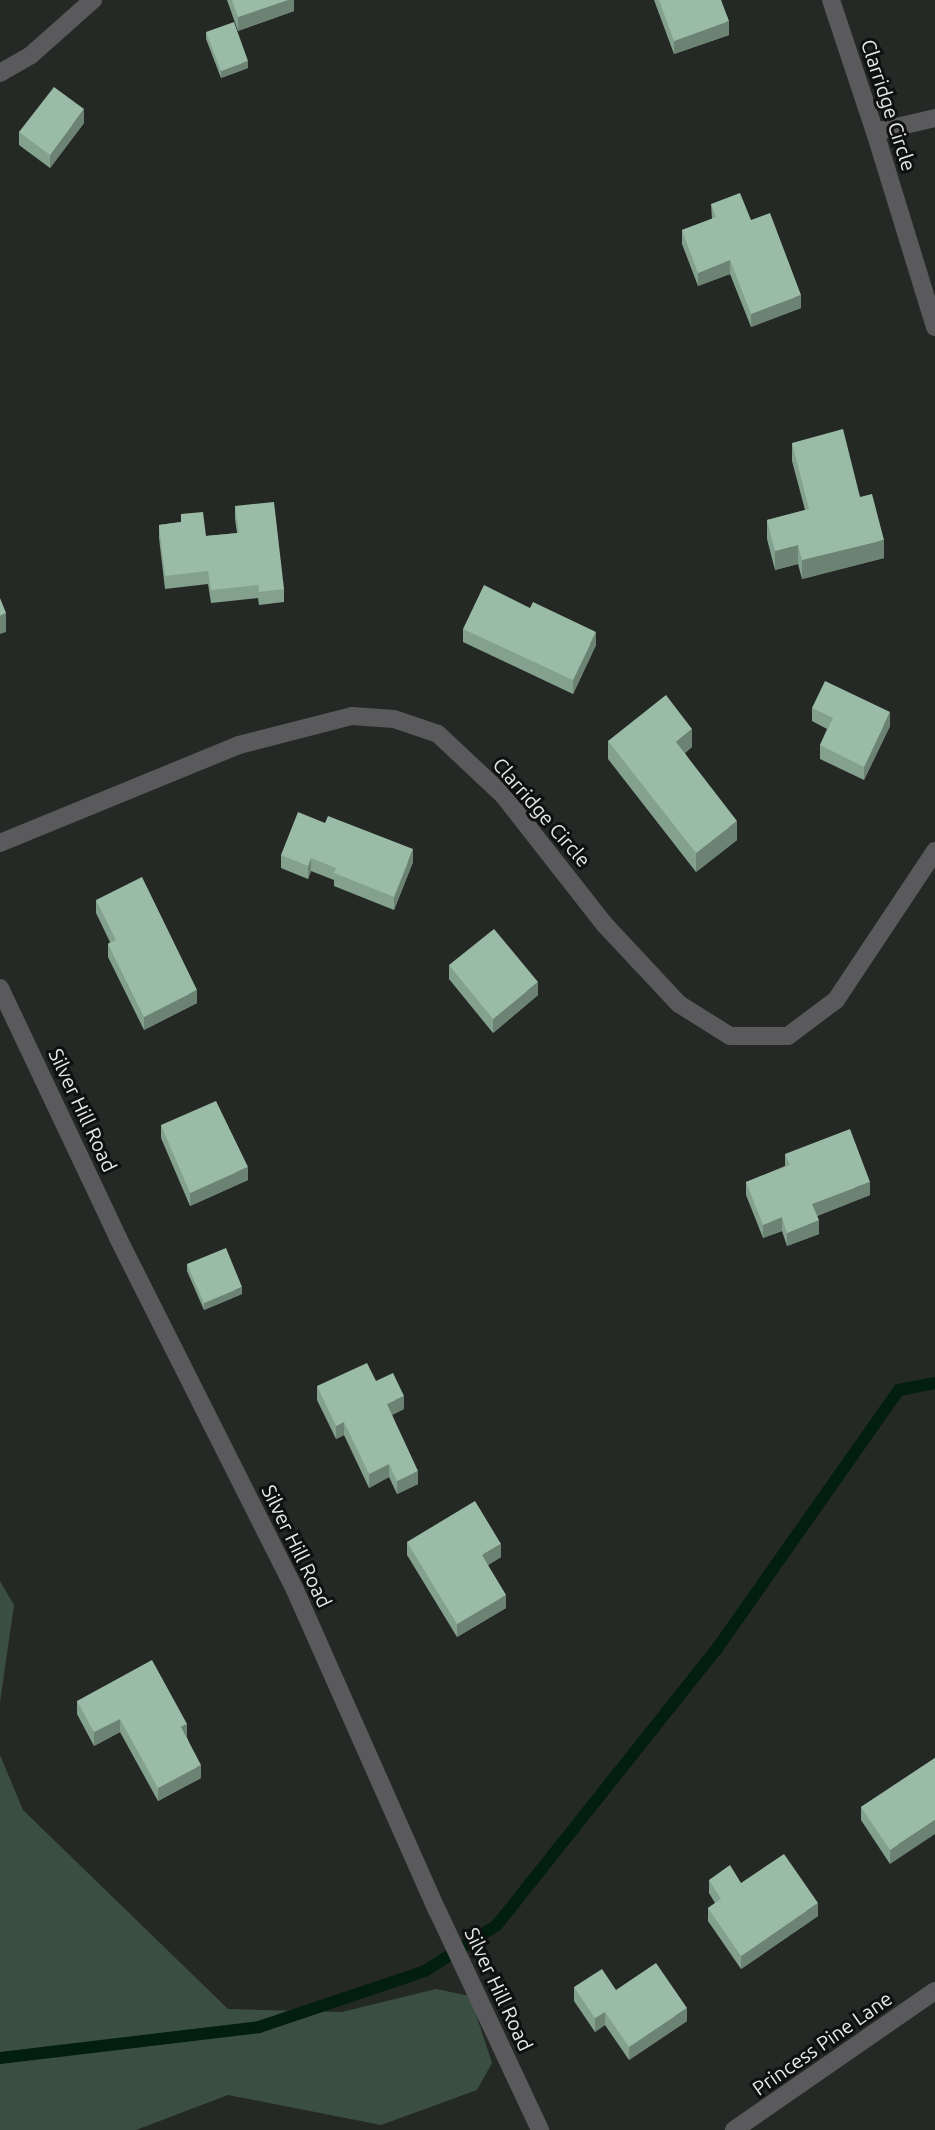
<!DOCTYPE html>
<style>
body{margin:0}
#map{position:relative;width:935px;height:2130px;overflow:hidden;background:#252926;font-family:Ubuntu,sans-serif}
div>[style]{position:absolute}
.green>*{inset:0;background:#3b4e42}
.stream>*{height:12px;margin:-6px;padding:0 6px;transform-origin:6px;border-radius:6px;background:#021e0f}
.minor>*{height:18px;margin:-9px;padding:0 9px;transform-origin:9px;border-radius:9px;background:#5a595b}
.tertiary>*{height:18px;margin:-9px;padding:0 9px;transform-origin:9px;border-radius:9px;background:#5a595b}
.wall>*{inset:0;background:#84a18e}
.shaded-wall>*{inset:0;background:#6c8374}
.building>*{inset:0;background:#9abba5}
span{translate:-50% -50%;white-space:nowrap;text-align:center;line-height:1.15;-webkit-text-stroke:6px #0f1110;paint-order:stroke}
.street-label{font-size:20px;color:#e7e9e7}
</style>
<div id="map">
<div class="green">
<div style="clip-path:polygon(0 1581px,14px 1605px,0 1702px)"></div>
<div style="clip-path:polygon(0 1755px,23px 1810px,228px 2009px,342px 2012px,436px 1989px,470px 1996px,492px 2063px,477px 2090px,381px 2125px,228px 2095px,136px 2130px,0 2130px)"></div>
</div>
<div class="stream">
<div style="left:0;top:2058px;width:261px;rotate:-6.8deg"></div>
<div style="left:259px;top:2027px;width:175px;rotate:-18.6deg"></div>
<div style="left:425px;top:1971px;width:85px;rotate:-32.6deg"></div>
<div style="left:497px;top:1925px;width:352px;rotate:-51.5deg"></div>
<div style="left:716px;top:1650px;width:318px;rotate:-54.9deg"></div>
<div style="left:899px;top:1390px;width:37px;rotate:-11deg"></div>
</div>
<div class="minor">
<div style="left:831px;top:0;width:139px;rotate:71.6deg"></div>
<div style="left:875px;top:132px;width:204px;rotate:72.9deg"></div>
<div style="left:875px;top:132px;width:62px;rotate:-13.1deg"></div>
<div style="left:0;top:843px;width:258px;rotate:-22.3deg"></div>
<div style="left:239px;top:745px;width:117px;rotate:-14.4deg"></div>
<div style="left:352px;top:716px;width:42px;rotate:4.1deg"></div>
<div style="left:394px;top:719px;width:46px;rotate:18.8deg"></div>
<div style="left:438px;top:734px;width:89px;rotate:43.2deg"></div>
<div style="left:503px;top:795px;width:165px;rotate:51.9deg"></div>
<div style="left:605px;top:925px;width:108px;rotate:46.9deg"></div>
<div style="left:679px;top:1004px;width:60px;rotate:32.1deg"></div>
<div style="left:730px;top:1036px;width:58px"></div>
<div style="left:788px;top:1036px;width:60px;rotate:-36.9deg"></div>
<div style="left:836px;top:1000px;width:179px;rotate:-56.4deg"></div>
<div style="left:734px;top:2130px;width:244px;rotate:-34.7deg"></div>
</div>
<div class="tertiary">
<div style="left:0;top:73px;width:36px;rotate:-30deg"></div>
<div style="left:31px;top:55px;width:83px;rotate:-41.6deg"></div>
<div style="left:0;top:988px;width:276px;rotate:64.7deg"></div>
<div style="left:118px;top:1238px;width:394px;rotate:63.3deg"></div>
<div style="left:295px;top:1590px;width:352px;rotate:66.1deg"></div>
<div style="left:438px;top:1912px;width:241px;rotate:64.9deg"></div>
</div>
<div class="wall">
<div style="clip-path:polygon(227px 0,294px 0,294px 11px,238px 31px)"></div>
<div style="clip-path:polygon(654px 0,721px 0,729px 35px,674px 54px)"></div>
<div style="clip-path:polygon(206px 32px,248px 68px,221px 78px,206px 39px)"></div>
<div style="clip-path:polygon(84px 123px,50px 168px,19px 145px,19px 132px)"></div>
<div style="clip-path:polygon(711px 204px,751px 220px,801px 308px,751px 327px,730px 274px,698px 286px,682px 244px,682px 230px,712px 219px)"></div>
<div style="clip-path:polygon(792px 443px,860px 497px,884px 558px,802px 579px,798px 564px,775px 570px,767px 539px,767px 520px,805px 510px,792px 461px)"></div>
<div style="clip-path:polygon(235px 506px,284px 589px,284px 602px,259px 605px,258px 598px,211px 603px,208px 584px,165px 589px,159px 538px,159px 525px,181px 522px,181px 514px,206px 536px,237px 533px,235px 519px)"></div>
<div style="clip-path:polygon(463px 629px,596px 645px,573px 694px,463px 642px)"></div>
<div style="clip-path:polygon(812px 708px,890px 726px,864px 780px,820px 759px,820px 745px,827px 729px,812px 721px)"></div>
<div style="clip-path:polygon(608px 741px,692px 747px,685px 753px,737px 840px,696px 872px,608px 759px)"></div>
<div style="clip-path:polygon(281px 855px,413px 862px,394px 910px,334px 886px,334px 880px,311px 871px,308px 879px,281px 868px)"></div>
<div style="clip-path:polygon(96px 900px,197px 1003px,144px 1030px,108px 957px,108px 944px,110px 942px,96px 913px)"></div>
<div style="clip-path:polygon(449px 965px,538px 995px,493px 1033px,449px 979px)"></div>
<div style="clip-path:polygon(161px 1125px,248px 1180px,190px 1206px,161px 1138px)"></div>
<div style="clip-path:polygon(785px 1154px,870px 1195px,817px 1216px,819px 1234px,787px 1246px,782px 1231px,763px 1238px,746px 1195px,746px 1182px,785px 1166px)"></div>
<div style="clip-path:polygon(187px 1264px,242px 1294px,204px 1310px,187px 1271px)"></div>
<div style="clip-path:polygon(376px 1381px,404px 1409px,392px 1415px,418px 1484px,397px 1494px,389px 1477px,369px 1488px,344px 1435px,336px 1439px,317px 1400px,317px 1386px)"></div>
<div style="clip-path:polygon(407px 1542px,501px 1557px,488px 1565px,506px 1608px,457px 1637px,407px 1555px)"></div>
<div style="clip-path:polygon(77px 1701px,187px 1737px,201px 1778px,158px 1801px,120px 1732px,94px 1746px,77px 1714px)"></div>
<div style="clip-path:polygon(935px 1758px,890px 1864px,861px 1820px,861px 1807px)"></div>
<div style="clip-path:polygon(709px 1880px,741px 1883px,818px 1916px,741px 1969px,708px 1921px,708px 1908px,715px 1903px,709px 1893px)"></div>
<div style="clip-path:polygon(574px 1987px,616px 1990px,687px 2021px,629px 2060px,605px 2025px,595px 2032px,574px 2001px)"></div>
</div>
<div class="shaded-wall">
<div style="clip-path:polygon(288px 0,294px 0,294px 11px,238px 31px,238px 17px)"></div>
<div style="clip-path:polygon(729px 21px,729px 35px,674px 54px,674px 41px)"></div>
<div style="clip-path:polygon(248px 61px,248px 68px,221px 78px,221px 71px)"></div>
<div style="clip-path:polygon(84px 109px,84px 123px,50px 168px,50px 155px)"></div>
<div style="clip-path:polygon(730px 260px,730px 274px,698px 286px,698px 273px)"></div>
<div style="clip-path:polygon(801px 295px,801px 308px,751px 327px,751px 314px)"></div>
<div style="clip-path:polygon(884px 540px,884px 558px,802px 579px,802px 560px)"></div>
<div style="clip-path:polygon(798px 545px,798px 564px,775px 570px,775px 551px)"></div>
<div style="clip-path:polygon(6px 613px,6px 632px,0 634px,0 616px)"></div>
<div style="clip-path:polygon(596px 632px,596px 645px,573px 694px,573px 680px)"></div>
<div style="clip-path:polygon(890px 712px,890px 726px,864px 780px,864px 767px)"></div>
<div style="clip-path:polygon(692px 729px,692px 747px,676px 760px,676px 742px)"></div>
<div style="clip-path:polygon(737px 821px,737px 840px,696px 872px,696px 853px)"></div>
<div style="clip-path:polygon(413px 849px,413px 862px,394px 910px,394px 897px)"></div>
<div style="clip-path:polygon(311px 858px,311px 871px,308px 879px,308px 866px)"></div>
<div style="clip-path:polygon(538px 982px,538px 995px,493px 1033px,493px 1019px)"></div>
<div style="clip-path:polygon(197px 990px,197px 1003px,144px 1030px,144px 1017px)"></div>
<div style="clip-path:polygon(248px 1167px,248px 1180px,190px 1206px,190px 1193px)"></div>
<div style="clip-path:polygon(870px 1182px,870px 1195px,812px 1218px,812px 1204px)"></div>
<div style="clip-path:polygon(782px 1217px,782px 1231px,763px 1238px,763px 1225px)"></div>
<div style="clip-path:polygon(819px 1220px,819px 1234px,787px 1246px,787px 1233px)"></div>
<div style="clip-path:polygon(242px 1287px,242px 1294px,204px 1310px,204px 1303px)"></div>
<div style="clip-path:polygon(404px 1396px,404px 1409px,387px 1417px,387px 1404px)"></div>
<div style="clip-path:polygon(344px 1422px,344px 1435px,336px 1439px,336px 1426px)"></div>
<div style="clip-path:polygon(389px 1464px,389px 1477px,369px 1488px,369px 1474px)"></div>
<div style="clip-path:polygon(418px 1471px,418px 1484px,397px 1494px,397px 1481px)"></div>
<div style="clip-path:polygon(501px 1544px,501px 1557px,482px 1569px,482px 1555px)"></div>
<div style="clip-path:polygon(506px 1595px,506px 1608px,457px 1637px,457px 1624px)"></div>
<div style="clip-path:polygon(120px 1719px,120px 1732px,94px 1746px,94px 1732px)"></div>
<div style="clip-path:polygon(187px 1724px,187px 1737px,181px 1741px,181px 1727px)"></div>
<div style="clip-path:polygon(201px 1765px,201px 1778px,158px 1801px,158px 1788px)"></div>
<div style="clip-path:polygon(935px 1820px,935px 1834px,890px 1864px,890px 1850px)"></div>
<div style="clip-path:polygon(818px 1903px,818px 1916px,741px 1969px,741px 1956px)"></div>
<div style="clip-path:polygon(687px 2008px,687px 2021px,629px 2060px,629px 2047px)"></div>
<div style="clip-path:polygon(605px 2012px,605px 2025px,595px 2032px,595px 2018px)"></div>
</div>
<div class="building">
<div style="clip-path:polygon(232px 0,288px 0,238px 17px)"></div>
<div style="clip-path:polygon(659px 0,721px 0,729px 21px,674px 41px)"></div>
<div style="clip-path:polygon(234px 22px,248px 61px,221px 71px,206px 32px)"></div>
<div style="clip-path:polygon(54px 87px,84px 109px,50px 155px,19px 132px)"></div>
<div style="clip-path:polygon(740px 193px,751px 220px,770px 213px,801px 295px,751px 314px,730px 260px,698px 273px,682px 230px,716px 217px,711px 204px)"></div>
<div style="clip-path:polygon(843px 429px,860px 497px,872px 494px,884px 540px,802px 560px,798px 545px,775px 551px,767px 520px,809px 509px,792px 443px)"></div>
<div style="clip-path:polygon(274px 502px,284px 589px,259px 592px,258px 585px,211px 590px,208px 571px,165px 576px,159px 525px,181px 522px,181px 514px,203px 512px,206px 536px,239px 533px,235px 506px)"></div>
<div style="clip-path:polygon(484px 585px,530px 608px,533px 602px,596px 632px,573px 680px,463px 629px)"></div>
<div style="clip-path:polygon(0 598px,6px 613px,0 616px)"></div>
<div style="clip-path:polygon(825px 681px,890px 712px,864px 767px,820px 745px,833px 718px,812px 708px)"></div>
<div style="clip-path:polygon(666px 695px,692px 729px,676px 742px,737px 821px,696px 853px,608px 741px)"></div>
<div style="clip-path:polygon(298px 812px,325px 823px,328px 816px,413px 849px,394px 897px,334px 873px,336px 868px,311px 858px,308px 866px,281px 855px)"></div>
<div style="clip-path:polygon(142px 877px,197px 990px,144px 1017px,108px 944px,116px 940px,96px 900px)"></div>
<div style="clip-path:polygon(494px 929px,538px 982px,493px 1019px,449px 965px)"></div>
<div style="clip-path:polygon(216px 1101px,248px 1167px,190px 1193px,161px 1125px)"></div>
<div style="clip-path:polygon(850px 1129px,870px 1182px,812px 1204px,819px 1220px,787px 1233px,782px 1217px,763px 1225px,746px 1182px,790px 1165px,785px 1154px)"></div>
<div style="clip-path:polygon(226px 1248px,242px 1287px,204px 1303px,187px 1264px)"></div>
<div style="clip-path:polygon(367px 1363px,376px 1381px,393px 1373px,404px 1396px,387px 1404px,418px 1471px,397px 1481px,389px 1464px,369px 1474px,344px 1422px,336px 1426px,317px 1386px)"></div>
<div style="clip-path:polygon(475px 1501px,501px 1544px,482px 1555px,506px 1595px,457px 1624px,407px 1542px)"></div>
<div style="clip-path:polygon(152px 1660px,187px 1724px,181px 1727px,201px 1765px,158px 1788px,120px 1719px,94px 1732px,77px 1701px)"></div>
<div style="clip-path:polygon(935px 1758px,935px 1820px,890px 1850px,861px 1807px)"></div>
<div style="clip-path:polygon(784px 1854px,818px 1903px,741px 1956px,708px 1908px,721px 1899px,709px 1880px,730px 1865px,741px 1883px)"></div>
<div style="clip-path:polygon(656px 1963px,687px 2008px,629px 2047px,605px 2012px,595px 2018px,574px 1987px,602px 1969px,616px 1990px)"></div>
</div>
<div class="street-label">
<span style="left:889px;top:105px;rotate:72deg">Clarridge Circle</span>
<span style="left:542px;top:812px;rotate:49deg">Clarridge Circle</span>
<span style="left:83px;top:1110px;rotate:65deg">Silver Hill Road</span>
<span style="left:297px;top:1546px;rotate:64deg">Silver Hill Road</span>
<span style="left:499px;top:1989px;rotate:65deg">Silver Hill Road</span>
<span style="left:822px;top:2043px;rotate:-35deg">Princess Pine Lane</span>
</div>
</div>
